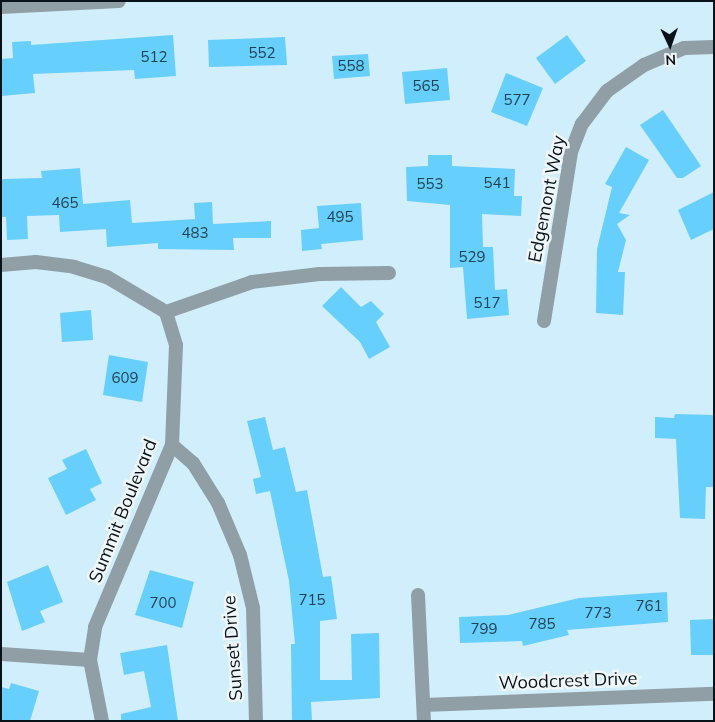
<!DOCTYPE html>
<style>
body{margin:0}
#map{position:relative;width:715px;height:722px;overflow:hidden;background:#d1eefc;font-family:Mulish,sans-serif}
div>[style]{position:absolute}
.building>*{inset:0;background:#67cffc}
.minor>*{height:14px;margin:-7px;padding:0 7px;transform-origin:7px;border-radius:7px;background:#909fa6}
.tertiary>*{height:14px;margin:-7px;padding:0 7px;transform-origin:7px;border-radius:7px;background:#909fa6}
span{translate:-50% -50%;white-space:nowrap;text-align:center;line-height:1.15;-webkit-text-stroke:5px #f0f7fb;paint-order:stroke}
.number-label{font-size:15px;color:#1f4252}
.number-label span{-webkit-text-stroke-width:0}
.street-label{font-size:18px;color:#071319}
.frame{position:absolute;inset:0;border:2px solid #071319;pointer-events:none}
.north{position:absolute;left:645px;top:20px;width:50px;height:50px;-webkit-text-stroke:4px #f0f7fb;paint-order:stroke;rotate:177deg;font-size:14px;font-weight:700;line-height:20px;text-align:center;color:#071319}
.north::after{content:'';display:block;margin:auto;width:18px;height:22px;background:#071319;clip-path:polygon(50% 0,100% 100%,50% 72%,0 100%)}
</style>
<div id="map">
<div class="building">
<div style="clip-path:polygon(173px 35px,176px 76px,135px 79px,134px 70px,33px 74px,35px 93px,1px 96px,1px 59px,13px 58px,12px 42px,31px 41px,31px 45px)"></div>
<div style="clip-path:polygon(567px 35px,586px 61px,555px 84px,536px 58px)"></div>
<div style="clip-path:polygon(285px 37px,287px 65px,209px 67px,208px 40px)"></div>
<div style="clip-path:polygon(368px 54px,370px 76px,334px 79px,332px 56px)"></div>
<div style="clip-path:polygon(447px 68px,450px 100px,405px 104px,402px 72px)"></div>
<div style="clip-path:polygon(506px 73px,543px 88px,527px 126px,491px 112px)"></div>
<div style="clip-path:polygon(663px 110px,701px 166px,683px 178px,677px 178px,640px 125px)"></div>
<div style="clip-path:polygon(626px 147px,649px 160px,619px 213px,630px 215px,617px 224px,626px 240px,618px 272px,625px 272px,623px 315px,596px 313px,597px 249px,612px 187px,605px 184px)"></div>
<div style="clip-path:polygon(428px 155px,452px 155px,452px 166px,515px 169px,514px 196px,522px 196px,521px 216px,482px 214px,483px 247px,493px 247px,495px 290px,507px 289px,509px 315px,467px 319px,463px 267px,450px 268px,450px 205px,407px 201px,406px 167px,428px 166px)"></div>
<div style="clip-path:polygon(80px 168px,83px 204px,130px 200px,132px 223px,195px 219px,194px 203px,212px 202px,213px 224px,271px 221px,271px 238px,233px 238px,234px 250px,158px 249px,158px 243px,107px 247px,106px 229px,60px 232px,59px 215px,27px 216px,28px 239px,7px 240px,6px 217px,1px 217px,1px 179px,42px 178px,41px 171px)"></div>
<div style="clip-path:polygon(714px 192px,714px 229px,691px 240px,678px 210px)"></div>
<div style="clip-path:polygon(361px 203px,363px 240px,321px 244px,322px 249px,302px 251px,301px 230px,319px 228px,317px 206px)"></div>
<div style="clip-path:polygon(341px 287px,361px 307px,371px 301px,384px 314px,376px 322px,390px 347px,369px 359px,360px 342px,322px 306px)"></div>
<div style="clip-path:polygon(91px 310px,93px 340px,62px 342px,60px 313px)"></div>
<div style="clip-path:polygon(109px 355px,148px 362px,142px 402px,103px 395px)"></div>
<div style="clip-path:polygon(675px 414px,714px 415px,714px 487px,706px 487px,705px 519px,680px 518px,676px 439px,655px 438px,655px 417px,674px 418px)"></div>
<div style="clip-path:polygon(265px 417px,273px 450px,285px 447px,296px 492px,307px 490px,323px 577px,331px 576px,337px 619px,320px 621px,320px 680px,352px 680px,351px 634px,379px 633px,380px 698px,311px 702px,312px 721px,292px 721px,291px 644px,295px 644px,289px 581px,270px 491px,256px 494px,253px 479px,261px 477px,247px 421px)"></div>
<div style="clip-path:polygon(86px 449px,102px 483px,90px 489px,96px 500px,66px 515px,48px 478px,67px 469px,62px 460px)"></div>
<div style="clip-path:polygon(48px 565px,63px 602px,40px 611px,45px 622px,22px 631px,7px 582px)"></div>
<div style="clip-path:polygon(150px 570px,194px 582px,182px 628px,135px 615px)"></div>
<div style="clip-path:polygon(667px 592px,668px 622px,567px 630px,569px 635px,523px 646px,522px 641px,460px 643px,459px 617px,508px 615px,579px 598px)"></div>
<div style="clip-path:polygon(714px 619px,714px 655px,691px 655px,690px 620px)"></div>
<div style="clip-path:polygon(167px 645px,178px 721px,121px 721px,121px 714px,151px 707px,144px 671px,124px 675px,120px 653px)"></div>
<div style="clip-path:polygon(11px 683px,39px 691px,30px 721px,1px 721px,1px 687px,9px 689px)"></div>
</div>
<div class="minor">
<div style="left:1px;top:265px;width:35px;rotate:-5deg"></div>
<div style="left:36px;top:262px;width:38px;rotate:7deg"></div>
<div style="left:74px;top:267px;width:34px;rotate:17deg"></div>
<div style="left:107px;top:277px;width:69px;rotate:30.7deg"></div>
<div style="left:166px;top:312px;width:91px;rotate:-19.2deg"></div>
<div style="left:252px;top:282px;width:68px;rotate:-6.7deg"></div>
<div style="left:320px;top:274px;width:69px;rotate:-0.8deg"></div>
<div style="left:544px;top:321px;width:171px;rotate:-80.9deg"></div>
<div style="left:571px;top:152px;width:30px;rotate:-69deg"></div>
<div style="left:582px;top:124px;width:41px;rotate:-52.9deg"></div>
<div style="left:607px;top:91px;width:45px;rotate:-35.1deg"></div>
<div style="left:644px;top:65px;width:43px;rotate:-23deg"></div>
<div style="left:684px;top:48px;width:30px;rotate:-2deg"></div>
<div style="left:172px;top:445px;width:28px;rotate:41deg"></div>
<div style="left:193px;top:463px;width:47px;rotate:58deg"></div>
<div style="left:218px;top:503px;width:56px;rotate:67.1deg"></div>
<div style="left:240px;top:555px;width:55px;rotate:76.2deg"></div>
<div style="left:253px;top:608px;width:113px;rotate:88.5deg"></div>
<div style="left:418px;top:595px;width:126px;rotate:87.3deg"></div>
<div style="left:1px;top:654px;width:89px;rotate:3.9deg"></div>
<div style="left:424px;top:705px;width:290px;rotate:-2.2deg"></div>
<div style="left:102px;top:721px;width:62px;rotate:-101.1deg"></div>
<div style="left:90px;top:660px;width:33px;rotate:-81deg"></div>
<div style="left:95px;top:627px;width:198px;rotate:-67.1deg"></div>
<div style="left:172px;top:445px;width:100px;rotate:-87.7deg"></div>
<div style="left:176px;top:345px;width:34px;rotate:-107deg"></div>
</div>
<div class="tertiary">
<div style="left:1px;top:7px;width:118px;rotate:-2.9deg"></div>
</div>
<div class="number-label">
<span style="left:262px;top:53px">552</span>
<span style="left:154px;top:57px">512</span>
<span style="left:351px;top:66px">558</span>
<span style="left:426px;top:86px">565</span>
<span style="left:517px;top:100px">577</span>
<span style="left:497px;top:183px">541</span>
<span style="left:430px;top:184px">553</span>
<span style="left:65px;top:203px">465</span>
<span style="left:340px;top:217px">495</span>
<span style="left:195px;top:233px">483</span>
<span style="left:472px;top:257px">529</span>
<span style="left:487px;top:303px">517</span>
<span style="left:125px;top:378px">609</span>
<span style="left:312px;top:600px">715</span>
<span style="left:163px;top:603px">700</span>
<span style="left:649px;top:606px">761</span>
<span style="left:598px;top:613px">773</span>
<span style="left:542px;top:624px">785</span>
<span style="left:484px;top:629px">799</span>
</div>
<div class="street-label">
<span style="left:547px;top:199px;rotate:-79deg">Edgemont Way</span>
<span style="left:123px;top:511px;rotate:-68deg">Summit Boulevard</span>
<span style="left:233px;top:648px;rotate:-94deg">Sunset Drive</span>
<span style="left:568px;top:681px;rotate:-2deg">Woodcrest Drive</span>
</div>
<div class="frame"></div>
<div class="north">N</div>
</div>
